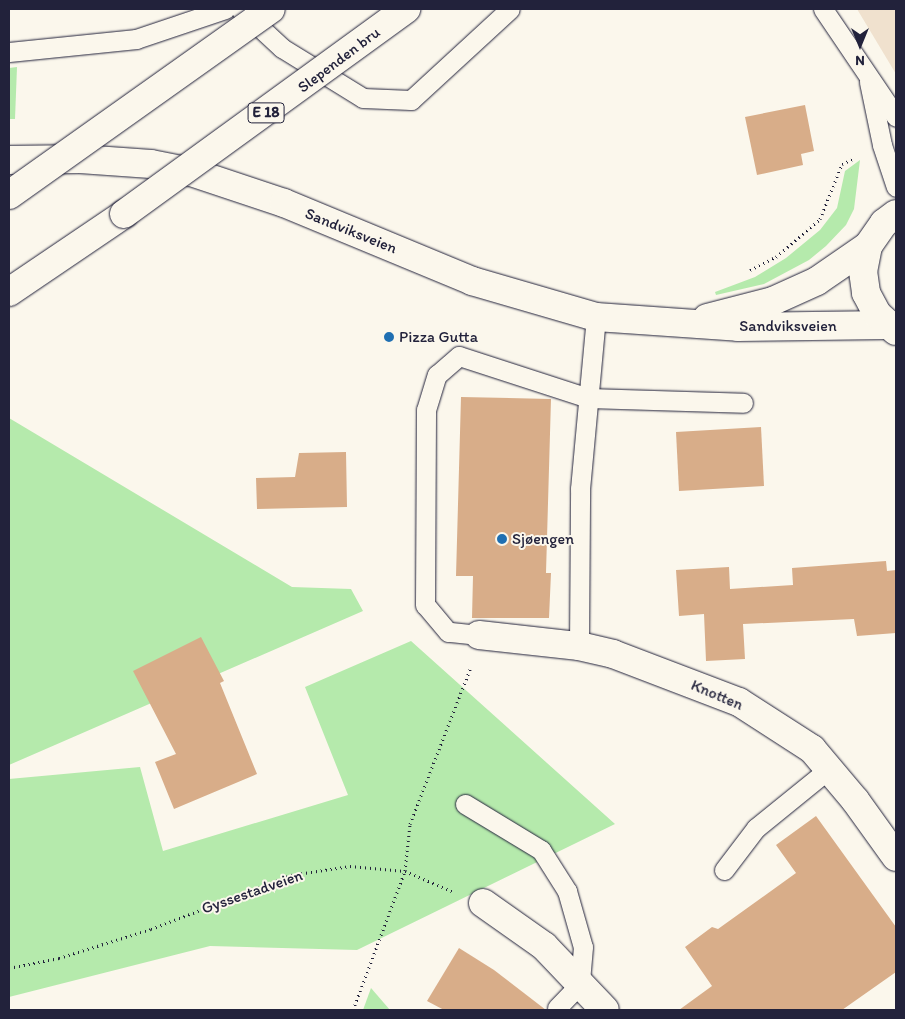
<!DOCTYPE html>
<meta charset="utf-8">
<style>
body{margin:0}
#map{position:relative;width:905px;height:1019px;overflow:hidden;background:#fbf7ec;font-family:Itim,sans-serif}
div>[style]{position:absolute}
.built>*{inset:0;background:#f0e1ce}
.green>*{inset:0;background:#b5eaac}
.building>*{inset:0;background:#d8ad89}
.path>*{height:3px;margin-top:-1.5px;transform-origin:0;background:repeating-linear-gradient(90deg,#22223b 0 1px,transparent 0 5px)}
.roads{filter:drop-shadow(0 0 1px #22223b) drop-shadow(0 0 1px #22223b)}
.service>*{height:19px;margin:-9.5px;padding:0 9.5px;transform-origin:9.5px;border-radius:9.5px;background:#fbf7ec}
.minor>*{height:28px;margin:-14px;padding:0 14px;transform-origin:14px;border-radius:14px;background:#fbf7ec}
.secondary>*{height:28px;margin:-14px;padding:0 14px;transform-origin:14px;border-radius:14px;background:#fbf7ec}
.motorway>*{height:28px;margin:-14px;padding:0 14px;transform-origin:14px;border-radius:14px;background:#fbf7ec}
.bridges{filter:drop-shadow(0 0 1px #22223b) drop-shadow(0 0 1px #22223b)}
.motorway-bridge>*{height:28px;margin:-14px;padding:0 14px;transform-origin:14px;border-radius:14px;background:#fbf7ec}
.dots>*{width:14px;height:14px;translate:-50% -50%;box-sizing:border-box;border:2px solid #fbf7ec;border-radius:50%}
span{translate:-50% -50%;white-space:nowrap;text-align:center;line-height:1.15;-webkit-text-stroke:4px #fbf7ec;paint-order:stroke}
.shield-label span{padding:1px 4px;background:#fbf7ec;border:1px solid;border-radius:4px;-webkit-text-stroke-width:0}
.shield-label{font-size:15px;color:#22223b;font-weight:700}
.street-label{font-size:16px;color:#22223b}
.poi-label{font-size:16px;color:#22223b}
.left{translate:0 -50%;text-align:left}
.frame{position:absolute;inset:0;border:10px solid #22223b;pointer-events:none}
.north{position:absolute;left:835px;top:20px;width:50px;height:50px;-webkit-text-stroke:4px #fbf7ec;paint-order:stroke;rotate:180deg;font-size:14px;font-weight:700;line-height:20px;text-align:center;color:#22223b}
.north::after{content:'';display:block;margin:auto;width:18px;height:22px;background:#22223b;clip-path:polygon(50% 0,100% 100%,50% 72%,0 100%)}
</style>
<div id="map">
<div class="built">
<div style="clip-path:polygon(857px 9px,896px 9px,896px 74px)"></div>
</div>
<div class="green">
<div style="clip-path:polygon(17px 67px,15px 119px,9px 119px,9px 68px)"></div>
<div style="clip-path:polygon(860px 160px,854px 209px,846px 225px,826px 246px,809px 260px,764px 284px,716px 295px,715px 292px,755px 277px,786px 258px,820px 230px,837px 208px,845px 171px)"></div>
<div style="clip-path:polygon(9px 418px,292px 587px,351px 589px,363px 611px,9px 765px)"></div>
<div style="clip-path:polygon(411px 641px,615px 824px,357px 950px,210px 946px,9px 997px,9px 779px,140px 767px,163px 851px,348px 795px,305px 687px)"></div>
<div style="clip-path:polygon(371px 988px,390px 1010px,363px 1010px)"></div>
</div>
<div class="building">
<div style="clip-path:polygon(805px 105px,814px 151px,801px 154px,803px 165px,757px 175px,745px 117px)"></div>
<div style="clip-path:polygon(461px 397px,551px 399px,546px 573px,551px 573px,549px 618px,472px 618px,473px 576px,456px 576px)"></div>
<div style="clip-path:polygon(761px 427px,764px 486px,679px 491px,676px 432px)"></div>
<div style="clip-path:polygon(346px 452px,347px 507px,257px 509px,256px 478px,295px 477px,299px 453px)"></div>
<div style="clip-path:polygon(886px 561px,887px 571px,896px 570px,896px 633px,857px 636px,854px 619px,743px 624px,745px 659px,706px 661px,704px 614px,679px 616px,676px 570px,729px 567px,730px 589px,793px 585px,792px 568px)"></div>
<div style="clip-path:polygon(201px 637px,224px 681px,220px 683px,257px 774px,174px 809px,155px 762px,176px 754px,133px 671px)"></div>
<div style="clip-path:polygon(816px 816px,896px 927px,896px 972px,842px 1010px,679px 1010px,712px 986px,685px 947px,712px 927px,718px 929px,796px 873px,776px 845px)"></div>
<div style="clip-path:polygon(459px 948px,494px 970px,546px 1010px,444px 1010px,427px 1001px)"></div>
</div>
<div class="path">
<div style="left:750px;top:270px;width:29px;rotate:-27deg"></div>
<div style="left:776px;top:257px;width:58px;rotate:-40.8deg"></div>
<div style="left:820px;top:219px;width:59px;rotate:-68.2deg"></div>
<div style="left:842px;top:164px;width:14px;rotate:-25deg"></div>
<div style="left:9px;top:968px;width:51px;rotate:-11.3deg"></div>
<div style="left:59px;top:958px;width:96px;rotate:-17.5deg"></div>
<div style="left:151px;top:929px;width:150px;rotate:-21.1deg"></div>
<div style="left:291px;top:875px;width:60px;rotate:-8.7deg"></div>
<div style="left:350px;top:866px;width:55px;rotate:5.2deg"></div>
<div style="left:405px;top:871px;width:51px;rotate:23.1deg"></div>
<div style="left:353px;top:1010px;width:148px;rotate:-69.5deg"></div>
<div style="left:405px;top:871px;width:47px;rotate:-83.9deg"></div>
<div style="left:410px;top:824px;width:168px;rotate:-68.8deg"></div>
</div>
<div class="roads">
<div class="service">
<div style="left:240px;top:9px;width:57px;rotate:42.9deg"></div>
<div style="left:282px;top:48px;width:95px;rotate:31.7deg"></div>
<div style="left:363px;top:98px;width:48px;rotate:2.4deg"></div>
<div style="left:411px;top:100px;width:134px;rotate:-42.6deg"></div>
<div style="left:823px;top:9px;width:130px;rotate:55.9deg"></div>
<div style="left:9px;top:52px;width:128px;rotate:-5.8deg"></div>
<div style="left:136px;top:39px;width:94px;rotate:-18.6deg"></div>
<div style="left:869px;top:82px;width:64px;rotate:78.3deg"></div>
<div style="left:882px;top:145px;width:44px;rotate:71.6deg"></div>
<div style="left:479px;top:635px;width:31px;rotate:-174deg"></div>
<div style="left:448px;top:632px;width:35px;rotate:-130deg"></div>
<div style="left:425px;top:605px;width:195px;rotate:-89.7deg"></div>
<div style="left:426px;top:410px;width:37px;rotate:-73deg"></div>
<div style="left:437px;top:375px;width:29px;rotate:-41deg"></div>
<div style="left:459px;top:356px;width:136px;rotate:18deg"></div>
<div style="left:588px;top:398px;width:155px;rotate:1.8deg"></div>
<div style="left:579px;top:646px;width:157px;rotate:-89.6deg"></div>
<div style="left:580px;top:489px;width:173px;rotate:-84.7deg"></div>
<div style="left:465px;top:804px;width:89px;rotate:31.2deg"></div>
<div style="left:541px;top:850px;width:49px;rotate:57.6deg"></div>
<div style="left:567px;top:891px;width:58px;rotate:74.1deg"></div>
<div style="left:583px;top:947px;width:37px;rotate:95deg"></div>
<div style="left:580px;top:984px;width:33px;rotate:134deg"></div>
<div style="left:724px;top:870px;width:53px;rotate:-52.7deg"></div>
<div style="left:756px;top:828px;width:95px;rotate:-39deg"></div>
</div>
<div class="minor">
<div style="left:479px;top:635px;width:101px;rotate:6.3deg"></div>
<div style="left:579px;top:646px;width:35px;rotate:13deg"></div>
<div style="left:613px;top:654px;width:135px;rotate:20.9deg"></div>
<div style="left:739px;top:702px;width:87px;rotate:32.8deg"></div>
<div style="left:812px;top:749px;width:67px;rotate:49.9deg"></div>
<div style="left:855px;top:800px;width:70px;rotate:54.3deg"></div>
<div style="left:483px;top:903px;width:75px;rotate:35.2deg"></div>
<div style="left:544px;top:946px;width:88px;rotate:46.4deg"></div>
</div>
<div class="secondary">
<div style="left:9px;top:160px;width:71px;rotate:-0.8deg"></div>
<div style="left:80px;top:159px;width:71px;rotate:4deg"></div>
<div style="left:151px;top:164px;width:41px;rotate:11.3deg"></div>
<div style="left:191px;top:172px;width:98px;rotate:18.4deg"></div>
<div style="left:284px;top:203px;width:204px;rotate:22.5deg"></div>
<div style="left:472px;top:281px;width:129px;rotate:16.2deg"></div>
<div style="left:596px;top:317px;width:142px;rotate:4deg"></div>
<div style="left:738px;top:327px;width:149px;rotate:-0.8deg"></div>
<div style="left:896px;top:214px;width:15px;rotate:143deg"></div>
<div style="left:884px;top:223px;width:28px;rotate:125deg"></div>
<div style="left:868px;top:246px;width:25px;rotate:101deg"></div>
<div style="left:863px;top:271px;width:22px;rotate:82deg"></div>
<div style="left:866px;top:293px;width:24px;rotate:62deg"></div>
<div style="left:877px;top:314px;width:25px;rotate:42deg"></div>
<div style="left:707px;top:318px;width:68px;rotate:-14.4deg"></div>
<div style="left:773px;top:301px;width:48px;rotate:-24.4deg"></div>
<div style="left:817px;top:281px;width:62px;rotate:-34.5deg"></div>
</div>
<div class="motorway">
<div style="left:9px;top:292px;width:139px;rotate:-34.1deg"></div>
</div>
</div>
<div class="bridges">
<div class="motorway-bridge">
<div style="left:9px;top:195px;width:321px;rotate:-35.4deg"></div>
<div style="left:124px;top:214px;width:349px;rotate:-36deg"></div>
</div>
</div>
<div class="dots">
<div style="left:389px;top:337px;background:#1f6fb2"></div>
<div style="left:502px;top:539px;background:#1f6fb2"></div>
</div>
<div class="shield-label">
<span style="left:266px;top:113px">E 18</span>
</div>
<div class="street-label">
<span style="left:339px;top:60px;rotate:-37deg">Slependen bru</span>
<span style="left:351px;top:231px;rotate:22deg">Sandviksveien</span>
<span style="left:788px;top:326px">Sandviksveien</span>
<span style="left:717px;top:695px;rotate:23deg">Knotten</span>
<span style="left:252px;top:892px;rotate:-19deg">Gyssestadveien</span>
</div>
<div class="poi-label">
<span class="left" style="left:399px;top:337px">Pizza Gutta</span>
<span class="left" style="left:512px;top:539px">Sjøengen</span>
</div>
<div class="frame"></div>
<div class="north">N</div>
</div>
